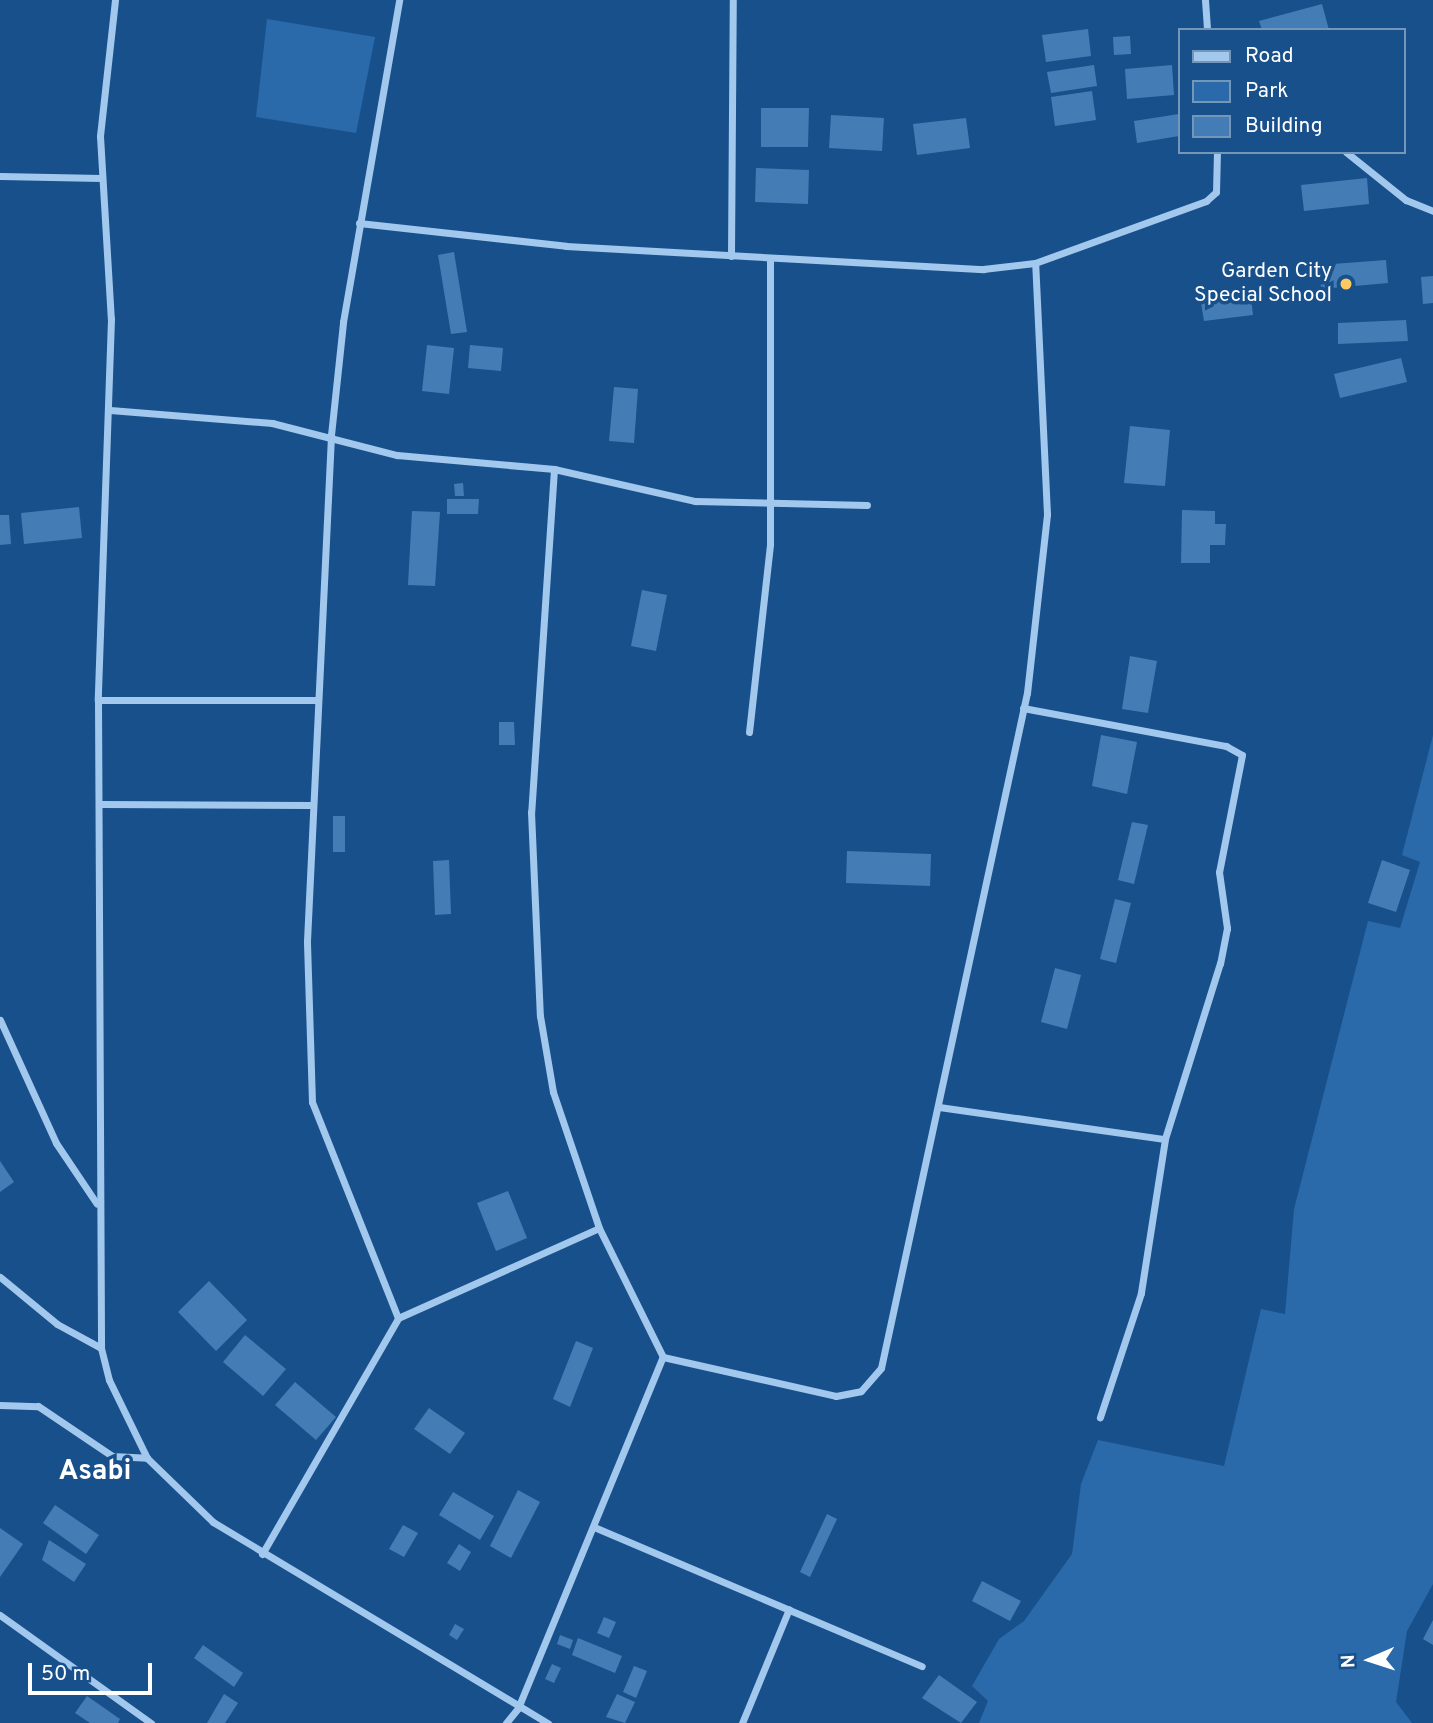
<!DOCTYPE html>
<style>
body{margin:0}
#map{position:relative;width:1433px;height:1723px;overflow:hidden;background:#18508b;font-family:Overpass,sans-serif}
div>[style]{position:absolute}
.green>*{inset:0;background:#2a6aaa}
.building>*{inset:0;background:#447cb6}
.street>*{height:7px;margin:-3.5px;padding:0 3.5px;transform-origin:3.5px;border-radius:3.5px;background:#a2c8ee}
.dots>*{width:19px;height:19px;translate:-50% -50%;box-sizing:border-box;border:4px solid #18508b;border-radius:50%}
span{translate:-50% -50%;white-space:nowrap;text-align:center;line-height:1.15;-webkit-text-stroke:7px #18508b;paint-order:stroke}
.poi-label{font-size:21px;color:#fff}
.right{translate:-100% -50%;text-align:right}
.district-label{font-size:28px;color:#fff;font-weight:700}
.legend{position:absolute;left:1178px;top:28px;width:228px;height:126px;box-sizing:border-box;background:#18508b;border:2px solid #7496b9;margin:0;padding:9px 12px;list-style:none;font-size:21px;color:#fff}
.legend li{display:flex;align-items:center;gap:14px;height:35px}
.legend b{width:35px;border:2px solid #7496b9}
.north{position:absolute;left:1335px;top:1625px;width:70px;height:70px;-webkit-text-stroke:5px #18508b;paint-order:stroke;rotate:267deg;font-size:19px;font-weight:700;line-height:28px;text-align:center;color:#fff}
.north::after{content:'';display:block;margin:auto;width:24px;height:32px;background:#fff;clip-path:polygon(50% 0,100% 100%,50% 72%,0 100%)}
.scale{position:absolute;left:28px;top:1663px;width:124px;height:32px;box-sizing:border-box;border:4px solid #fff;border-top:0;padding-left:9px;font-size:21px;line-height:24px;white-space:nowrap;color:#fff;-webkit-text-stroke:5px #18508b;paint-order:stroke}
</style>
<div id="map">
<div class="green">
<div style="clip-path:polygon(267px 19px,375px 37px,356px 133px,256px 117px)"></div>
<div style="clip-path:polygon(1433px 735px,1433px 1584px,1407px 1631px,1396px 1702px,1412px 1723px,979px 1723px,988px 1701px,972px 1686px,999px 1639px,1024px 1621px,1072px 1554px,1081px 1484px,1098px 1440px,1224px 1466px,1261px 1309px,1285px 1314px,1294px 1209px,1368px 921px,1400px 928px,1420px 862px,1402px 855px)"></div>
</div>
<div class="building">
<div style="clip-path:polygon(1322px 4px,1329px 30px,1262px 30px,1259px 21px)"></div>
<div style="clip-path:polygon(1088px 29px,1091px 56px,1046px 62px,1042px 35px)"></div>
<div style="clip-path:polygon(1130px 36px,1131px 54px,1114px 55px,1113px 37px)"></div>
<div style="clip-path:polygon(1094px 65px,1097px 86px,1051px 93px,1047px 72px)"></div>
<div style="clip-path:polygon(1172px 65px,1174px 95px,1127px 99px,1125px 69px)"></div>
<div style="clip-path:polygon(1092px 91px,1096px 120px,1055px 126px,1051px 97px)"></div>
<div style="clip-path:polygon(761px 108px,809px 108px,808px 147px,761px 147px)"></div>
<div style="clip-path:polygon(1179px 114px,1179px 136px,1137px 143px,1134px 121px)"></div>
<div style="clip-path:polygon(831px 115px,884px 118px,882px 151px,829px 148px)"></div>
<div style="clip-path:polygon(966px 118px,970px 148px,917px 155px,913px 124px)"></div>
<div style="clip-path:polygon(756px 168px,809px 170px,808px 204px,755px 202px)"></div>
<div style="clip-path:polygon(1367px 178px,1369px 204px,1304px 211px,1301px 185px)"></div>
<div style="clip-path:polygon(454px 252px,467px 332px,451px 334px,438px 255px)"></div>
<div style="clip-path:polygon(1386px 260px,1388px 283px,1321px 289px,1319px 265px)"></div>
<div style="clip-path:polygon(1433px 276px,1433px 303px,1423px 304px,1421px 277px)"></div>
<div style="clip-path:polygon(1250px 290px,1253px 315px,1204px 321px,1200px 297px)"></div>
<div style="clip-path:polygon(1406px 320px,1408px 341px,1338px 344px,1338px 323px)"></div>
<div style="clip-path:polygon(427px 345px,454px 348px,449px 394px,422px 391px)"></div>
<div style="clip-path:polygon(470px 345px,503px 348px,501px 371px,468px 368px)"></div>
<div style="clip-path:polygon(1401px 358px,1407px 382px,1340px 398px,1334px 374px)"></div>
<div style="clip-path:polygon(614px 387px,638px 389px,634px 443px,609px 441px)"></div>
<div style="clip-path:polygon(1130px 426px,1170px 430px,1165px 486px,1124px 483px)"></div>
<div style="clip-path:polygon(463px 483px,464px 496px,455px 496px,454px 484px)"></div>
<div style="clip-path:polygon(447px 499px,479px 499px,478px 514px,447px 514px)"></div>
<div style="clip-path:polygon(79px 507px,82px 538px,24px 544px,21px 513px)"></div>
<div style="clip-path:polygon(1182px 510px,1215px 511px,1215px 524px,1226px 524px,1225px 545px,1210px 545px,1210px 563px,1181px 563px)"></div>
<div style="clip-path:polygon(412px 511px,440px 512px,435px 586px,408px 585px)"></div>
<div style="clip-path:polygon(0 515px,9px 515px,11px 544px,0 545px)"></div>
<div style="clip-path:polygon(642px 590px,667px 595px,656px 651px,631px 646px)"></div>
<div style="clip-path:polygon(1130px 656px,1157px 661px,1148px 713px,1122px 709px)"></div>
<div style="clip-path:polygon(499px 722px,514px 722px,515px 745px,499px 745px)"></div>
<div style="clip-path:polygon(1101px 735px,1137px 742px,1127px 794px,1092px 786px)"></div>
<div style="clip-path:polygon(333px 816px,345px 816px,345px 852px,333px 852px)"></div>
<div style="clip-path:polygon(1132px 822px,1148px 825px,1134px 884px,1118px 880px)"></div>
<div style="clip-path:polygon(847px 851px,931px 854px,930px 886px,846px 883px)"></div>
<div style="clip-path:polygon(449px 860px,451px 914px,435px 915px,433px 861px)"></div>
<div style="clip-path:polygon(1382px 860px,1410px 870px,1396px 912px,1368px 903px)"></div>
<div style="clip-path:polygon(1115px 899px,1131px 903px,1116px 963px,1100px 959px)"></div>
<div style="clip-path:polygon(1055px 968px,1081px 975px,1067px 1029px,1041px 1022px)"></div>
<div style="clip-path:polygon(0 1161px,14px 1182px,0 1192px)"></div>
<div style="clip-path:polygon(508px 1191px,527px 1238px,496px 1251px,477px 1203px)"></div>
<div style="clip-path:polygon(209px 1281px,247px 1320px,216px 1351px,178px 1312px)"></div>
<div style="clip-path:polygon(245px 1335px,286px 1369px,263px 1396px,223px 1362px)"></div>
<div style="clip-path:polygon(576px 1341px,593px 1348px,570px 1407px,553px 1399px)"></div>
<div style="clip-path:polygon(295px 1382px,336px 1417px,316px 1440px,275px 1405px)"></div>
<div style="clip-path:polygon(429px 1408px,465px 1433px,450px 1454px,414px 1429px)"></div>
<div style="clip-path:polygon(518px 1490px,540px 1502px,511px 1558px,490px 1546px)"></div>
<div style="clip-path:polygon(453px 1492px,494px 1516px,480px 1540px,439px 1515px)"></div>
<div style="clip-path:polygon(55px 1505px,99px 1535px,86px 1554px,43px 1523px)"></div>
<div style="clip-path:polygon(827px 1514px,837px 1519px,810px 1577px,800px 1572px)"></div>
<div style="clip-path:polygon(403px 1525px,418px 1533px,404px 1557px,389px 1549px)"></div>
<div style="clip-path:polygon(0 1528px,23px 1544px,0 1577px)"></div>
<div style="clip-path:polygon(49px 1540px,86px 1564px,74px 1582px,42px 1560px)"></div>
<div style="clip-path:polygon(459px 1544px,471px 1552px,460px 1571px,447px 1563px)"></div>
<div style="clip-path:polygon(982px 1581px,1021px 1601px,1010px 1621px,972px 1601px)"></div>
<div style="clip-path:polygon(604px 1617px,616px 1622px,609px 1638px,597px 1633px)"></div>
<div style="clip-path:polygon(1433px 1620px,1433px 1645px,1423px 1639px)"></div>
<div style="clip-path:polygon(455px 1624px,464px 1629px,457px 1640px,449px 1635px)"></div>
<div style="clip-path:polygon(560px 1635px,573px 1640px,570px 1649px,557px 1644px)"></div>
<div style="clip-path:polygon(578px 1638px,622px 1656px,615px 1673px,572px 1655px)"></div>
<div style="clip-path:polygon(203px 1645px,243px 1673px,234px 1687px,194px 1658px)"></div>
<div style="clip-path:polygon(552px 1664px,561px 1668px,554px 1683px,545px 1679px)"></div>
<div style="clip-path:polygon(634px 1666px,647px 1671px,636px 1698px,623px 1692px)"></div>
<div style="clip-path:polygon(939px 1675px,977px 1702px,961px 1723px,922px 1698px)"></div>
<div style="clip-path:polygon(224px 1694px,238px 1703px,225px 1723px,207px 1723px)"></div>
<div style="clip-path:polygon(617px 1694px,635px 1702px,625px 1723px,606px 1717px)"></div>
<div style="clip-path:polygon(87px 1696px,120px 1719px,118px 1723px,90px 1723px,75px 1713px)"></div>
</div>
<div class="street">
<div style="left:115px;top:0;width:137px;rotate:96.3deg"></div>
<div style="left:100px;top:136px;width:183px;rotate:86.6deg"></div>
<div style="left:111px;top:319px;width:381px;rotate:92deg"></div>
<div style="left:98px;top:700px;width:648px;rotate:89.73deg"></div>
<div style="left:101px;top:1348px;width:33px;rotate:76deg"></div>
<div style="left:109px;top:1380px;width:87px;rotate:64deg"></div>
<div style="left:147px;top:1458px;width:92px;rotate:44.1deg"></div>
<div style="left:213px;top:1522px;width:391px;rotate:31deg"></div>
<div style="left:1205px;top:0;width:30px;rotate:86deg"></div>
<div style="left:1346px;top:152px;width:77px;rotate:38.7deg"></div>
<div style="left:1406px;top:200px;width:29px;rotate:22deg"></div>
<div style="left:0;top:176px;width:101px;rotate:1.1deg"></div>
<div style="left:359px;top:223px;width:208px;rotate:6.3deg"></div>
<div style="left:566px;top:246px;width:418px;rotate:3.2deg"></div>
<div style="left:983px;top:269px;width:52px;rotate:-6.6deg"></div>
<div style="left:1035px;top:263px;width:182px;rotate:-19.9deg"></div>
<div style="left:1206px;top:201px;width:13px;rotate:-42deg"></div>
<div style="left:1216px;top:192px;width:40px;rotate:-88.6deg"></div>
<div style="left:731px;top:256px;width:256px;rotate:-89.6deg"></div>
<div style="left:110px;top:410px;width:163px;rotate:4.6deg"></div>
<div style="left:272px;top:423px;width:129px;rotate:14.4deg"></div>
<div style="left:397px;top:455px;width:158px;rotate:5.1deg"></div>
<div style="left:554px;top:469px;width:145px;rotate:12.8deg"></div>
<div style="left:695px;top:501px;width:172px;rotate:1.3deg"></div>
<div style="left:554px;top:469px;width:344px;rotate:93.8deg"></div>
<div style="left:531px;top:812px;width:204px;rotate:87.5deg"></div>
<div style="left:540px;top:1016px;width:77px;rotate:80.3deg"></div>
<div style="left:553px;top:1092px;width:144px;rotate:71.3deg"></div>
<div style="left:599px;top:1228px;width:144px;rotate:63.6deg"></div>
<div style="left:663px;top:1357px;width:177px;rotate:12.7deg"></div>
<div style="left:836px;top:1396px;width:25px;rotate:-11deg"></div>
<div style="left:861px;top:1391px;width:30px;rotate:-49deg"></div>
<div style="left:881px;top:1368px;width:691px;rotate:-77.8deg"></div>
<div style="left:1027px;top:693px;width:180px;rotate:-83.6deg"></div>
<div style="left:1047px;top:514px;width:251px;rotate:-92.7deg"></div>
<div style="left:98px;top:700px;width:217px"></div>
<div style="left:1023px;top:708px;width:207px;rotate:10.6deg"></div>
<div style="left:1226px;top:746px;width:18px;rotate:29deg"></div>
<div style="left:1242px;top:755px;width:119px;rotate:101.1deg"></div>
<div style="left:1219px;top:872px;width:57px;rotate:81.9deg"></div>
<div style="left:1227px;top:928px;width:36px;rotate:101deg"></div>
<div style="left:1220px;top:963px;width:184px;rotate:107.4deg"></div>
<div style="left:1165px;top:1139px;width:156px;rotate:98.9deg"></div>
<div style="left:1141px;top:1293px;width:131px;rotate:108.3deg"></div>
<div style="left:749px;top:732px;width:189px;rotate:-83.6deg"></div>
<div style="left:770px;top:544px;width:284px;rotate:-90deg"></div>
<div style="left:101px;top:804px;width:209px;rotate:0.3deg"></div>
<div style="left:0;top:1020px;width:135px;rotate:65.5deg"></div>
<div style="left:56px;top:1143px;width:73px;rotate:56.1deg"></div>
<div style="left:939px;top:1107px;width:228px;rotate:8.1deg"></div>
<div style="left:0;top:1277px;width:74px;rotate:39.5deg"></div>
<div style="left:57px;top:1324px;width:50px;rotate:28.6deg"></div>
<div style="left:398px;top:1318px;width:232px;rotate:-111.7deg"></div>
<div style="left:312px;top:1102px;width:161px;rotate:-91.8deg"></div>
<div style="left:307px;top:941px;width:507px;rotate:-87.28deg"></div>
<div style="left:331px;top:435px;width:114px;rotate:-83.9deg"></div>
<div style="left:343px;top:322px;width:327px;rotate:-80.1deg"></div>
<div style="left:0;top:1405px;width:38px;rotate:2deg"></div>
<div style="left:38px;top:1406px;width:89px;rotate:34deg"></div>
<div style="left:112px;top:1456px;width:35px;rotate:3deg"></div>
<div style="left:594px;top:1527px;width:356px;rotate:23deg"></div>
<div style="left:262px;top:1554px;width:272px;rotate:-60deg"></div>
<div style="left:398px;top:1318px;width:220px;rotate:-24.1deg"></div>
<div style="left:0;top:1615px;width:186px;rotate:35.6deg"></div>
<div style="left:506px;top:1723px;width:19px;rotate:-51deg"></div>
<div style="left:518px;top:1708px;width:380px;rotate:-67.6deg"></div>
<div style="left:742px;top:1723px;width:123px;rotate:-67.6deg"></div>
</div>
<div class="dots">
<div style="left:1346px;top:284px;background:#ffc95f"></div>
</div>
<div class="poi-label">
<span class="right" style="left:1332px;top:284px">Garden City<br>Special School</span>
</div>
<div class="district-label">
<span style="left:95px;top:1472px">Asabi</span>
</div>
<ul class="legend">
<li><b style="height:9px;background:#a2c8ee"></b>Road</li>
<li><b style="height:19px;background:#2a6aaa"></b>Park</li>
<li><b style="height:19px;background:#447cb6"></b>Building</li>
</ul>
<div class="north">N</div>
<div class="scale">50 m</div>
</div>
